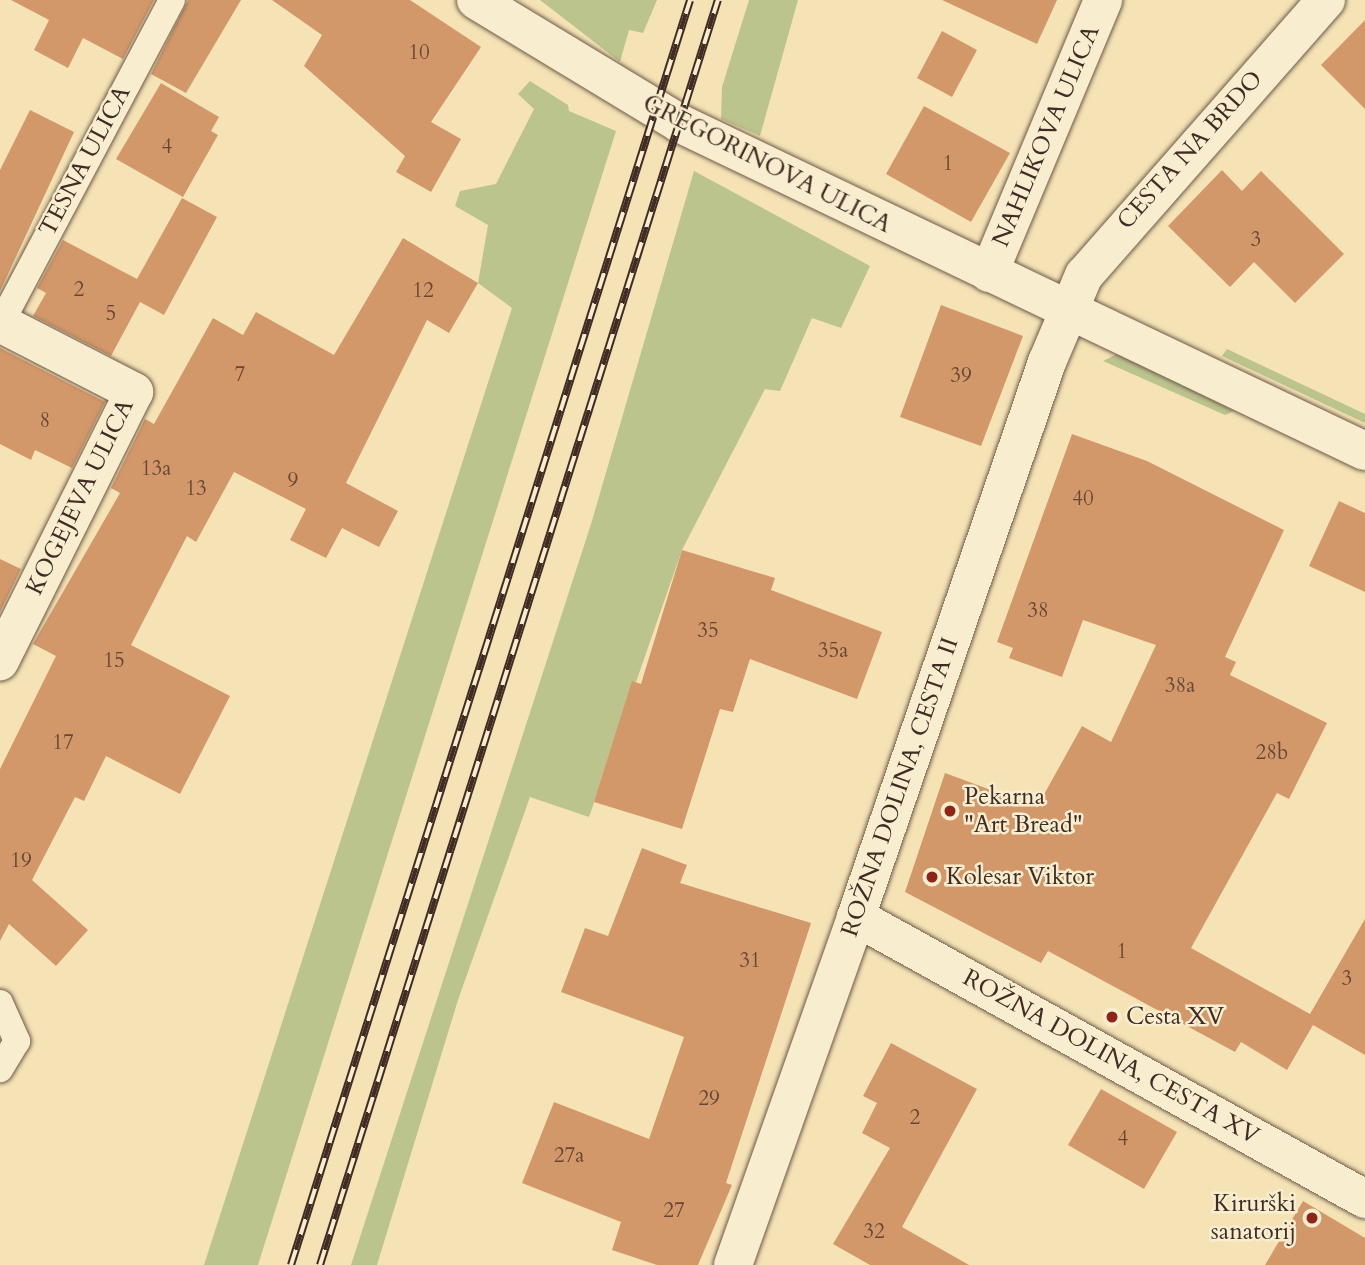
<!DOCTYPE html>
<meta charset="utf-8">
<style>
body{margin:0}
#map{position:relative;width:1365px;height:1265px;overflow:hidden;background:#f5e3b5;font-family:Cardo,serif}
div>[style]{position:absolute}
.green>*{inset:0;background:#bcc48d}
.building>*{inset:0;background:#d3986a}
.roads{filter:drop-shadow(0 0 2px #6e5a49) drop-shadow(0 0 2px #6e5a49)}
.service>*{height:26px;margin:-13px;padding:0 13px;transform-origin:13px;border-radius:13px;background:#f8edcf}
.minor>*{height:38px;margin:-19px;padding:0 19px;transform-origin:19px;border-radius:19px;background:#f8edcf}
.tertiary>*{height:38px;margin:-19px;padding:0 19px;transform-origin:19px;border-radius:19px;background:#f8edcf}
.rail>*{height:8px;margin-top:-4px;transform-origin:0;background:repeating-linear-gradient(90deg,#f8edcf 0 16px,#412c25 0 32px);box-sizing:border-box;border-block:2px solid #412c25}
.dots>*{width:19px;height:19px;translate:-50% -50%;box-sizing:border-box;border:4px solid #f8edcf;border-radius:50%}
span{translate:-50% -50%;white-space:nowrap;text-align:center;line-height:1.15;-webkit-text-stroke:5px #f8edcf;paint-order:stroke}
.number-label{font-size:21px;color:#664736}
.number-label span{-webkit-text-stroke-width:0}
.street-label{font-size:24px;color:#412c25}
.poi-label{font-size:24px;color:#412c25}
.left{translate:0 -50%;text-align:left}
.right{translate:-100% -50%;text-align:right}
</style>
<div id="map">
<div class="green">
<div style="clip-path:polygon(540px 0,657px 0,643px 33px,629px 30px,620px 62px)"></div>
<div style="clip-path:polygon(749px 0,798px 0,760px 136px,721px 119px,722px 87px)"></div>
<div style="clip-path:polygon(530px 81px,568px 105px,569px 111px,616px 131px,258px 1265px,204px 1265px,512px 308px,478px 283px,488px 225px,455px 206px,460px 191px,496px 184px,534px 109px,518px 94px)"></div>
<div style="clip-path:polygon(694px 171px,870px 266px,841px 328px,812px 318px,780px 391px,765px 389px,682px 550px,589px 817px,530px 797px,458px 1000px,377px 1265px,351px 1265px,591px 524px)"></div>
<div style="clip-path:polygon(1227px 349px,1365px 414px,1365px 423px,1222px 356px)"></div>
<div style="clip-path:polygon(1121px 352px,1234px 411px,1225px 415px,1103px 361px)"></div>
</div>
<div class="building">
<div style="clip-path:polygon(11px 0,154px 0,123px 59px,83px 38px,68px 68px,34px 50px,49px 20px)"></div>
<div style="clip-path:polygon(188px 0,241px 0,186px 93px,151px 74px)"></div>
<div style="clip-path:polygon(272px 0,410px 0,481px 47px,431px 122px,461px 139px,431px 192px,396px 172px,405px 156px,304px 66px,322px 35px)"></div>
<div style="clip-path:polygon(942px 0,1057px 0,1037px 44px)"></div>
<div style="clip-path:polygon(1365px 20px,1365px 109px,1321px 65px)"></div>
<div style="clip-path:polygon(942px 31px,977px 50px,952px 97px,917px 78px)"></div>
<div style="clip-path:polygon(161px 83px,219px 117px,211px 131px,218px 135px,183px 197px,116px 159px)"></div>
<div style="clip-path:polygon(924px 106px,1010px 153px,971px 222px,886px 174px)"></div>
<div style="clip-path:polygon(30px 110px,74px 132px,0 291px,0 170px)"></div>
<div style="clip-path:polygon(1222px 170px,1242px 191px,1261px 171px,1344px 254px,1295px 303px,1254px 262px,1230px 287px,1168px 226px)"></div>
<div style="clip-path:polygon(182px 198px,217px 217px,164px 315px,140px 302px,111px 356px,33px 316px,46px 293px,37px 288px,63px 240px,137px 279px)"></div>
<div style="clip-path:polygon(403px 238px,478px 283px,449px 333px,427px 320px,346px 483px,398px 511px,379px 547px,342px 528px,326px 558px,290px 540px,306px 509px,234px 472px,196px 542px,187px 536px,131px 645px,230px 696px,180px 794px,106px 756px,84px 801px,75px 797px,32px 880px,88px 930px,56px 966px,9px 924px,0 941px,0 769px,56px 656px,33px 644px,120px 493px,111px 488px,145px 419px,154px 424px,213px 318px,243px 335px,256px 312px,334px 355px)"></div>
<div style="clip-path:polygon(941px 305px,1023px 336px,981px 446px,900px 417px)"></div>
<div style="clip-path:polygon(0 348px,105px 402px,72px 468px,35px 450px,31px 460px,0 444px)"></div>
<div style="clip-path:polygon(1072px 434px,1147px 461px,1284px 530px,1225px 657px,1236px 662px,1230px 675px,1327px 723px,1289px 799px,1277px 793px,1191px 948px,1310px 1014px,1365px 919px,1365px 1055px,1313px 1025px,1287px 1070px,1241px 1042px,1235px 1052px,1048px 951px,1041px 963px,905px 892px,945px 773px,1037px 807px,1082px 726px,1111px 742px,1156px 645px,1083px 620px,1062px 677px,1009px 658px,1013px 648px,997px 642px)"></div>
<div style="clip-path:polygon(1339px 501px,1365px 513px,1365px 592px,1309px 566px)"></div>
<div style="clip-path:polygon(682px 550px,775px 578px,771px 590px,882px 632px,857px 699px,750px 659px,733px 712px,720px 709px,682px 829px,594px 802px,632px 681px,641px 684px)"></div>
<div style="clip-path:polygon(0 559px,21px 569px,0 612px)"></div>
<div style="clip-path:polygon(642px 848px,687px 865px,680px 883px,811px 923px,726px 1183px,732px 1185px,698px 1265px,657px 1265px,612px 1250px,621px 1222px,522px 1183px,554px 1102px,649px 1139px,684px 1037px,561px 992px,585px 928px,608px 936px)"></div>
<div style="clip-path:polygon(891px 1043px,977px 1089px,902px 1227px,969px 1265px,870px 1265px,833px 1244px,890px 1148px,862px 1133px,877px 1103px,863px 1096px)"></div>
<div style="clip-path:polygon(1101px 1089px,1177px 1132px,1144px 1189px,1068px 1145px)"></div>
<div style="clip-path:polygon(1303px 1201px,1365px 1238px,1365px 1265px,1265px 1265px)"></div>
</div>
<div class="roads">
<div class="service">
<div style="left:1px;top:323px;width:365px;rotate:-62.1deg"></div>
<div style="left:0;top:1003px;width:42px;rotate:65.9deg"></div>
<div style="left:17px;top:1041px;width:33px;rotate:121deg"></div>
</div>
<div class="minor">
<div style="left:989px;top:273px;width:296px;rotate:-67.3deg"></div>
<div style="left:1067px;top:309px;width:330px;rotate:25.5deg"></div>
<div style="left:0;top:323px;width:151px;rotate:27.2deg"></div>
<div style="left:134px;top:392px;width:301px;rotate:116.5deg"></div>
<div style="left:733px;top:1265px;width:369px;rotate:-70.5deg"></div>
</div>
<div class="tertiary">
<div style="left:476px;top:0;width:237px;rotate:31.2deg"></div>
<div style="left:679px;top:123px;width:430px;rotate:25.6deg"></div>
<div style="left:1326px;top:0;width:366px;rotate:131.3deg"></div>
<div style="left:1084px;top:275px;width:95px;rotate:113deg"></div>
<div style="left:1047px;top:362px;width:587px;rotate:108.99deg"></div>
<div style="left:856px;top:917px;width:582px;rotate:28.99deg"></div>
</div>
</div>
<div class="rail">
<div style="left:291px;top:1265px;width:1326px;rotate:-72.49deg"></div>
<div style="left:320px;top:1265px;width:1326px;rotate:-72.54deg"></div>
</div>
<div class="dots">
<div style="left:950px;top:811px;background:#8f2418"></div>
<div style="left:932px;top:877px;background:#8f2418"></div>
<div style="left:1112px;top:1017px;background:#8f2418"></div>
<div style="left:1312px;top:1218px;background:#8f2418"></div>
</div>
<div class="number-label">
<span style="left:419px;top:53px">10</span>
<span style="left:167px;top:147px">4</span>
<span style="left:948px;top:164px">1</span>
<span style="left:1256px;top:240px">3</span>
<span style="left:79px;top:290px">2</span>
<span style="left:423px;top:291px">12</span>
<span style="left:111px;top:314px">5</span>
<span style="left:240px;top:375px">7</span>
<span style="left:961px;top:376px">39</span>
<span style="left:45px;top:421px">8</span>
<span style="left:156px;top:469px">13a</span>
<span style="left:293px;top:481px">9</span>
<span style="left:196px;top:489px">13</span>
<span style="left:1083px;top:499px">40</span>
<span style="left:1038px;top:611px">38</span>
<span style="left:708px;top:631px">35</span>
<span style="left:833px;top:651px">35a</span>
<span style="left:114px;top:661px">15</span>
<span style="left:1180px;top:686px">38a</span>
<span style="left:63px;top:743px">17</span>
<span style="left:1272px;top:753px">28b</span>
<span style="left:21px;top:861px">19</span>
<span style="left:1122px;top:952px">1</span>
<span style="left:750px;top:961px">31</span>
<span style="left:1347px;top:979px">3</span>
<span style="left:709px;top:1099px">29</span>
<span style="left:915px;top:1118px">2</span>
<span style="left:1123px;top:1139px">4</span>
<span style="left:569px;top:1156px">27a</span>
<span style="left:674px;top:1211px">27</span>
<span style="left:874px;top:1232px">32</span>
</div>
<div class="street-label">
<span style="left:1046px;top:136px;rotate:-67deg">NAHLIKOVA ULICA</span>
<span style="left:1190px;top:150px;rotate:-48deg">CESTA NA BRDO</span>
<span style="left:85px;top:161px;rotate:-62deg">TESNA ULICA</span>
<span style="left:767px;top:164px;rotate:27deg">GREGORINOVA ULICA</span>
<span style="left:80px;top:497px;rotate:-64deg">KOGEJEVA ULICA</span>
<span style="left:900px;top:787px;rotate:-71deg">ROŽNA DOLINA, CESTA II</span>
<span style="left:1111px;top:1057px;rotate:29deg">ROŽNA DOLINA, CESTA XV</span>
</div>
<div class="poi-label">
<span class="left" style="left:964px;top:811px">Pekarna<br>"Art Bread"</span>
<span class="left" style="left:946px;top:877px">Kolesar Viktor</span>
<span class="left" style="left:1126px;top:1017px">Cesta XV</span>
<span class="right" style="left:1296px;top:1218px">Kirurški<br>sanatorij</span>
</div>
</div>
